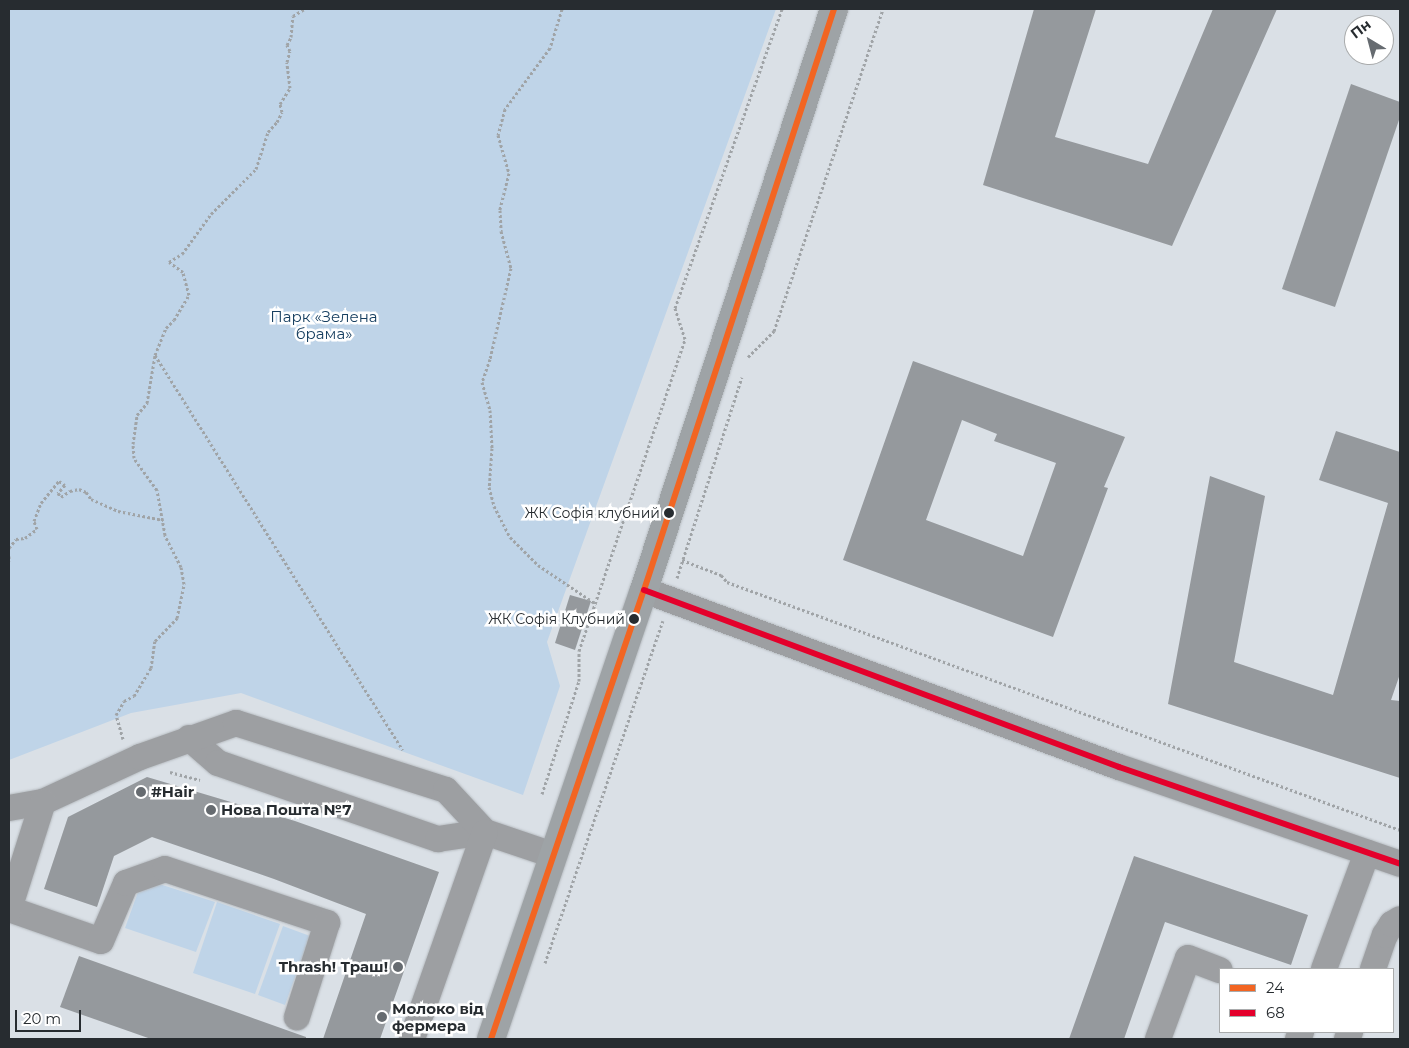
<!DOCTYPE html>
<meta charset="utf-8">
<style>
body{margin:0}
#map{position:relative;width:1409px;height:1048px;overflow:hidden;background:#dae0e6;font-family:Montserrat,sans-serif}
div>[style]{position:absolute}
.green>*{inset:0;background:#bfd4e8}
.building>*{inset:0;background:#95999d}
.path>*{height:3px;margin-top:-1.5px;transform-origin:0;background:repeating-linear-gradient(90deg,#a0a4a7 0 2.5px,transparent 0 5px)}
.roads{filter:drop-shadow(0 0 1px #b7bcc1) drop-shadow(0 0 1px #b7bcc1)}
.minor>*{height:26px;margin:-13px;padding:0 13px;transform-origin:13px;border-radius:13px;background:#9d9fa2}
.major>*{height:28px;margin:-14px;padding:0 14px;transform-origin:14px;border-radius:14px;background:#9ea3a6}
.bus-1>*{height:6px;margin:-3px;padding:0 3px;transform-origin:3px;border-radius:3px;background:#f26522}
.bus-2>*{height:6px;margin:-3px;padding:0 3px;transform-origin:3px;border-radius:3px;background:#e4002b}
.dots>*{width:14px;height:14px;translate:-50% -50%;box-sizing:border-box;border:2px solid #fff;border-radius:50%}
span{translate:-50% -50%;white-space:nowrap;text-align:center;line-height:1.15;-webkit-text-stroke:5px #fff;paint-order:stroke}
.bus-label{font-size:14px;color:#272c30}
.right{translate:-100% -50%;text-align:right}
.park-label{font-size:15px;color:#173f60}
.poi-label{font-size:15px;color:#272c30;font-weight:700}
.left{translate:0 -50%;text-align:left}
.frame{position:absolute;inset:0;border:10px solid #272c30;pointer-events:none}
.legend{position:absolute;left:1219px;top:968px;width:175px;height:65px;box-sizing:border-box;background:#fff;border:1px solid #a9abac;margin:0;padding:6px 9px;list-style:none;font-size:15px;color:#272c30}
.legend li{display:flex;align-items:center;gap:10px;height:25px}
.legend b{width:25px;border:1px solid #a9abac}
.north{position:absolute;left:1344px;top:15px;width:50px;height:50px;box-sizing:border-box;background:#fff;border:1px solid #a9abac;border-radius:50%;rotate:323deg;font-size:14px;font-weight:700;line-height:20px;text-align:center;color:#272c30}
.north::after{content:'';display:block;margin:auto;width:18px;height:22px;background:#666b70;clip-path:polygon(50% 0,100% 100%,50% 72%,0 100%)}
.scale{position:absolute;left:15px;top:1010px;width:66px;height:22px;box-sizing:border-box;border:2px solid #272c30;border-top:0;padding-left:6px;font-size:15px;line-height:18px;white-space:nowrap;color:#272c30;-webkit-text-stroke:4px #fff;paint-order:stroke}
</style>
<div id="map">
<div class="green">
<div style="clip-path:polygon(9px 9px,776px 9px,547px 642px,560px 686px,523px 795px,241px 693px,131px 713px,9px 760px)"></div>
<div style="clip-path:polygon(150px 881px,215px 902px,196px 952px,125px 928px,138px 892px)"></div>
<div style="clip-path:polygon(217px 902px,280px 924px,255px 994px,193px 973px)"></div>
<div style="clip-path:polygon(283px 926px,310px 936px,285px 1005px,258px 995px)"></div>
</div>
<div class="building">
<div style="clip-path:polygon(1034px 9px,1096px 9px,1055px 137px,1148px 164px,1213px 9px,1277px 9px,1172px 246px,983px 185px)"></div>
<div style="clip-path:polygon(1351px 84px,1400px 102px,1400px 117px,1335px 307px,1282px 289px)"></div>
<div style="clip-path:polygon(evenodd,913px 361px,1125px 437px,1104px 487px,1108px 488px,1053px 637px,843px 560px,913px 361px,962px 420px,997px 434px,994px 441px,1056px 463px,1023px 556px,926px 520px,962px 420px)"></div>
<div style="clip-path:polygon(1336px 431px,1400px 452px,1400px 674px,1391px 700px,1400px 701px,1400px 778px,1168px 704px,1210px 476px,1265px 496px,1234px 662px,1333px 695px,1388px 503px,1319px 480px)"></div>
<div style="clip-path:polygon(570px 595px,591px 601px,575px 650px,555px 643px)"></div>
<div style="clip-path:polygon(147px 777px,295px 821px,439px 872px,380px 1039px,323px 1039px,366px 914px,274px 879px,152px 837px,114px 856px,97px 907px,44px 889px,68px 817px)"></div>
<div style="clip-path:polygon(1134px 856px,1308px 915px,1291px 965px,1165px 922px,1124px 1039px,1069px 1039px)"></div>
<div style="clip-path:polygon(79px 956px,306px 1037px,306px 1039px,151px 1039px,60px 1007px)"></div>
</div>
<div class="path">
<div style="left:562px;top:9px;width:41px;rotate:107.1deg"></div>
<div style="left:550px;top:48px;width:76px;rotate:126.4deg"></div>
<div style="left:505px;top:109px;width:27px;rotate:105deg"></div>
<div style="left:498px;top:135px;width:40px;rotate:74deg"></div>
<div style="left:509px;top:173px;width:38px;rotate:104deg"></div>
<div style="left:500px;top:210px;width:21px;rotate:87deg"></div>
<div style="left:501px;top:231px;width:38px;rotate:75deg"></div>
<div style="left:511px;top:268px;width:93px;rotate:103deg"></div>
<div style="left:490px;top:359px;width:24px;rotate:109deg"></div>
<div style="left:482px;top:382px;width:29px;rotate:74deg"></div>
<div style="left:490px;top:410px;width:38px;rotate:87deg"></div>
<div style="left:492px;top:448px;width:39px;rotate:94deg"></div>
<div style="left:489px;top:487px;width:20px;rotate:75deg"></div>
<div style="left:494px;top:506px;width:35px;rotate:63deg"></div>
<div style="left:510px;top:537px;width:40px;rotate:45deg"></div>
<div style="left:538px;top:565px;width:70px;rotate:33.9deg"></div>
<div style="left:155px;top:355px;width:466px;rotate:57.9deg"></div>
<div style="left:748px;top:357px;width:37px;rotate:-45deg"></div>
<div style="left:774px;top:331px;width:340px;rotate:-71.3deg"></div>
<div style="left:9px;top:548px;width:11px;rotate:-52deg"></div>
<div style="left:16px;top:539px;width:9px;rotate:-6deg"></div>
<div style="left:25px;top:538px;width:15px;rotate:-37deg"></div>
<div style="left:37px;top:529px;width:9px;rotate:-111deg"></div>
<div style="left:34px;top:521px;width:19px;rotate:-69deg"></div>
<div style="left:41px;top:503px;width:28px;rotate:-51deg"></div>
<div style="left:59px;top:481px;width:7px;rotate:34deg"></div>
<div style="left:65px;top:485px;width:11px;rotate:131deg"></div>
<div style="left:58px;top:493px;width:5px;rotate:53deg"></div>
<div style="left:61px;top:497px;width:11px;rotate:-34deg"></div>
<div style="left:70px;top:491px;width:9px;rotate:-13deg"></div>
<div style="left:79px;top:489px;width:8px;rotate:23deg"></div>
<div style="left:86px;top:492px;width:9px;rotate:54deg"></div>
<div style="left:91px;top:499px;width:30px;rotate:24deg"></div>
<div style="left:118px;top:511px;width:46px;rotate:11.3deg"></div>
<div style="left:9px;top:556px;width:5px;rotate:90deg"></div>
<div style="left:682px;top:560px;width:42px;rotate:21deg"></div>
<div style="left:721px;top:575px;width:9px;rotate:49deg"></div>
<div style="left:727px;top:582px;width:717px;rotate:20.23deg"></div>
<div style="left:677px;top:578px;width:211px;rotate:-72.1deg"></div>
<div style="left:123px;top:739px;width:25px;rotate:-106deg"></div>
<div style="left:116px;top:715px;width:16px;rotate:-60deg"></div>
<div style="left:124px;top:701px;width:11px;rotate:-27deg"></div>
<div style="left:134px;top:696px;width:33px;rotate:-59deg"></div>
<div style="left:151px;top:668px;width:27px;rotate:-82deg"></div>
<div style="left:155px;top:641px;width:32px;rotate:-46deg"></div>
<div style="left:177px;top:618px;width:35px;rotate:-78deg"></div>
<div style="left:184px;top:584px;width:17px;rotate:-100deg"></div>
<div style="left:181px;top:567px;width:36px;rotate:-117deg"></div>
<div style="left:165px;top:535px;width:46px;rotate:-100.1deg"></div>
<div style="left:157px;top:490px;width:39px;rotate:-126deg"></div>
<div style="left:134px;top:458px;width:14px;rotate:-94deg"></div>
<div style="left:133px;top:444px;width:29px;rotate:-82deg"></div>
<div style="left:137px;top:415px;width:16px;rotate:-50deg"></div>
<div style="left:147px;top:403px;width:49px;rotate:-80.5deg"></div>
<div style="left:155px;top:355px;width:29px;rotate:-68deg"></div>
<div style="left:166px;top:328px;width:11px;rotate:-45deg"></div>
<div style="left:174px;top:320px;width:29px;rotate:-59deg"></div>
<div style="left:189px;top:295px;width:24px;rotate:-105deg"></div>
<div style="left:183px;top:272px;width:17px;rotate:-144deg"></div>
<div style="left:169px;top:262px;width:15px;rotate:-32deg"></div>
<div style="left:182px;top:254px;width:49px;rotate:-54.1deg"></div>
<div style="left:211px;top:214px;width:64px;rotate:-45deg"></div>
<div style="left:256px;top:169px;width:39px;rotate:-72deg"></div>
<div style="left:268px;top:132px;width:13px;rotate:-48deg"></div>
<div style="left:277px;top:122px;width:11px;rotate:-63deg"></div>
<div style="left:282px;top:112px;width:8px;rotate:-104deg"></div>
<div style="left:280px;top:104px;width:19px;rotate:-58deg"></div>
<div style="left:290px;top:88px;width:26px;rotate:-97deg"></div>
<div style="left:287px;top:62px;width:11px;rotate:-75deg"></div>
<div style="left:290px;top:51px;width:7px;rotate:-117deg"></div>
<div style="left:287px;top:45px;width:9px;rotate:-63deg"></div>
<div style="left:291px;top:37px;width:21px;rotate:-85deg"></div>
<div style="left:293px;top:16px;width:13px;rotate:-32deg"></div>
<div style="left:170px;top:772px;width:31px;rotate:15deg"></div>
<div style="left:542px;top:794px;width:119px;rotate:-71.9deg"></div>
<div style="left:579px;top:681px;width:30px;rotate:-90deg"></div>
<div style="left:579px;top:651px;width:330px;rotate:-71.2deg"></div>
<div style="left:685px;top:339px;width:33px;rotate:-108deg"></div>
<div style="left:675px;top:308px;width:318px;rotate:-70.3deg"></div>
<div style="left:545px;top:963px;width:362px;rotate:-71deg"></div>
</div>
<div class="roads">
<div class="minor">
<div style="left:644px;top:590px;width:507px;rotate:20.44deg"></div>
<div style="left:1119px;top:767px;width:297px;rotate:19deg"></div>
<div style="left:189px;top:738px;width:38px;rotate:41deg"></div>
<div style="left:218px;top:763px;width:233px;rotate:19.1deg"></div>
<div style="left:438px;top:839px;width:48px;rotate:-8.5deg"></div>
<div style="left:485px;top:832px;width:72px;rotate:18.7deg"></div>
<div style="left:9px;top:808px;width:35px;rotate:-10deg"></div>
<div style="left:43px;top:802px;width:107px;rotate:-24.9deg"></div>
<div style="left:140px;top:757px;width:102px;rotate:-19.5deg"></div>
<div style="left:236px;top:723px;width:220px;rotate:17.7deg"></div>
<div style="left:446px;top:790px;width:57px;rotate:47.1deg"></div>
<div style="left:9px;top:909px;width:97px;rotate:19.2deg"></div>
<div style="left:101px;top:941px;width:63px;rotate:-66.7deg"></div>
<div style="left:126px;top:883px;width:41px;rotate:-19.7deg"></div>
<div style="left:165px;top:869px;width:171px;rotate:18.4deg"></div>
<div style="left:327px;top:923px;width:99px;rotate:107.7deg"></div>
<div style="left:9px;top:909px;width:112px;rotate:-72.4deg"></div>
<div style="left:1324px;top:969px;width:124px;rotate:-69.7deg"></div>
<div style="left:1373px;top:969px;width:36px;rotate:-71deg"></div>
<div style="left:1385px;top:935px;width:13px;rotate:-58deg"></div>
<div style="left:1392px;top:924px;width:9px;rotate:-32deg"></div>
<div style="left:412px;top:1039px;width:219px;rotate:-70.6deg"></div>
<div style="left:1158px;top:1039px;width:86px;rotate:-69.7deg"></div>
<div style="left:1188px;top:958px;width:34px;rotate:21deg"></div>
<div style="left:1298px;top:1039px;width:8px;rotate:-67deg"></div>
<div style="left:1347px;top:1039px;width:8px;rotate:-67deg"></div>
</div>
<div class="major">
<div style="left:491px;top:1039px;width:474px;rotate:-71.2deg"></div>
<div style="left:644px;top:590px;width:611px;rotate:-71.89deg"></div>
</div>
</div>
<div class="bus-1">
<div style="left:491px;top:1039px;width:474px;rotate:-71.2deg"></div>
<div style="left:644px;top:590px;width:611px;rotate:-71.89deg"></div>
</div>
<div class="bus-2">
<div style="left:644px;top:590px;width:507px;rotate:20.44deg"></div>
<div style="left:1119px;top:767px;width:297px;rotate:19deg"></div>
</div>
<div class="dots">
<div style="left:669px;top:513px;background:#272c30"></div>
<div style="left:634px;top:619px;background:#272c30"></div>
<div style="left:141px;top:792px;background:#666b70"></div>
<div style="left:211px;top:810px;background:#666b70"></div>
<div style="left:398px;top:967px;background:#666b70"></div>
<div style="left:382px;top:1017px;background:#666b70"></div>
</div>
<div class="bus-label">
<span class="right" style="left:660px;top:513px">ЖК Софія клубний</span>
<span class="right" style="left:625px;top:619px">ЖК Софія Клубний</span>
</div>
<div class="park-label">
<span style="left:324px;top:325px">Парк «Зелена<br>брама»</span>
</div>
<div class="poi-label">
<span class="left" style="left:151px;top:792px">#Hair</span>
<span class="left" style="left:221px;top:810px">Нова Пошта №7</span>
<span class="right" style="left:388px;top:967px">Thrash! Траш!</span>
<span class="left" style="left:392px;top:1017px">Молоко від<br>фермера</span>
</div>
<div class="frame"></div>
<ul class="legend">
<li><b style="height:6px;background:#f26522"></b>24</li>
<li><b style="height:6px;background:#e4002b"></b>68</li>
</ul>
<div class="north">Пн</div>
<div class="scale">20 m</div>
</div>
